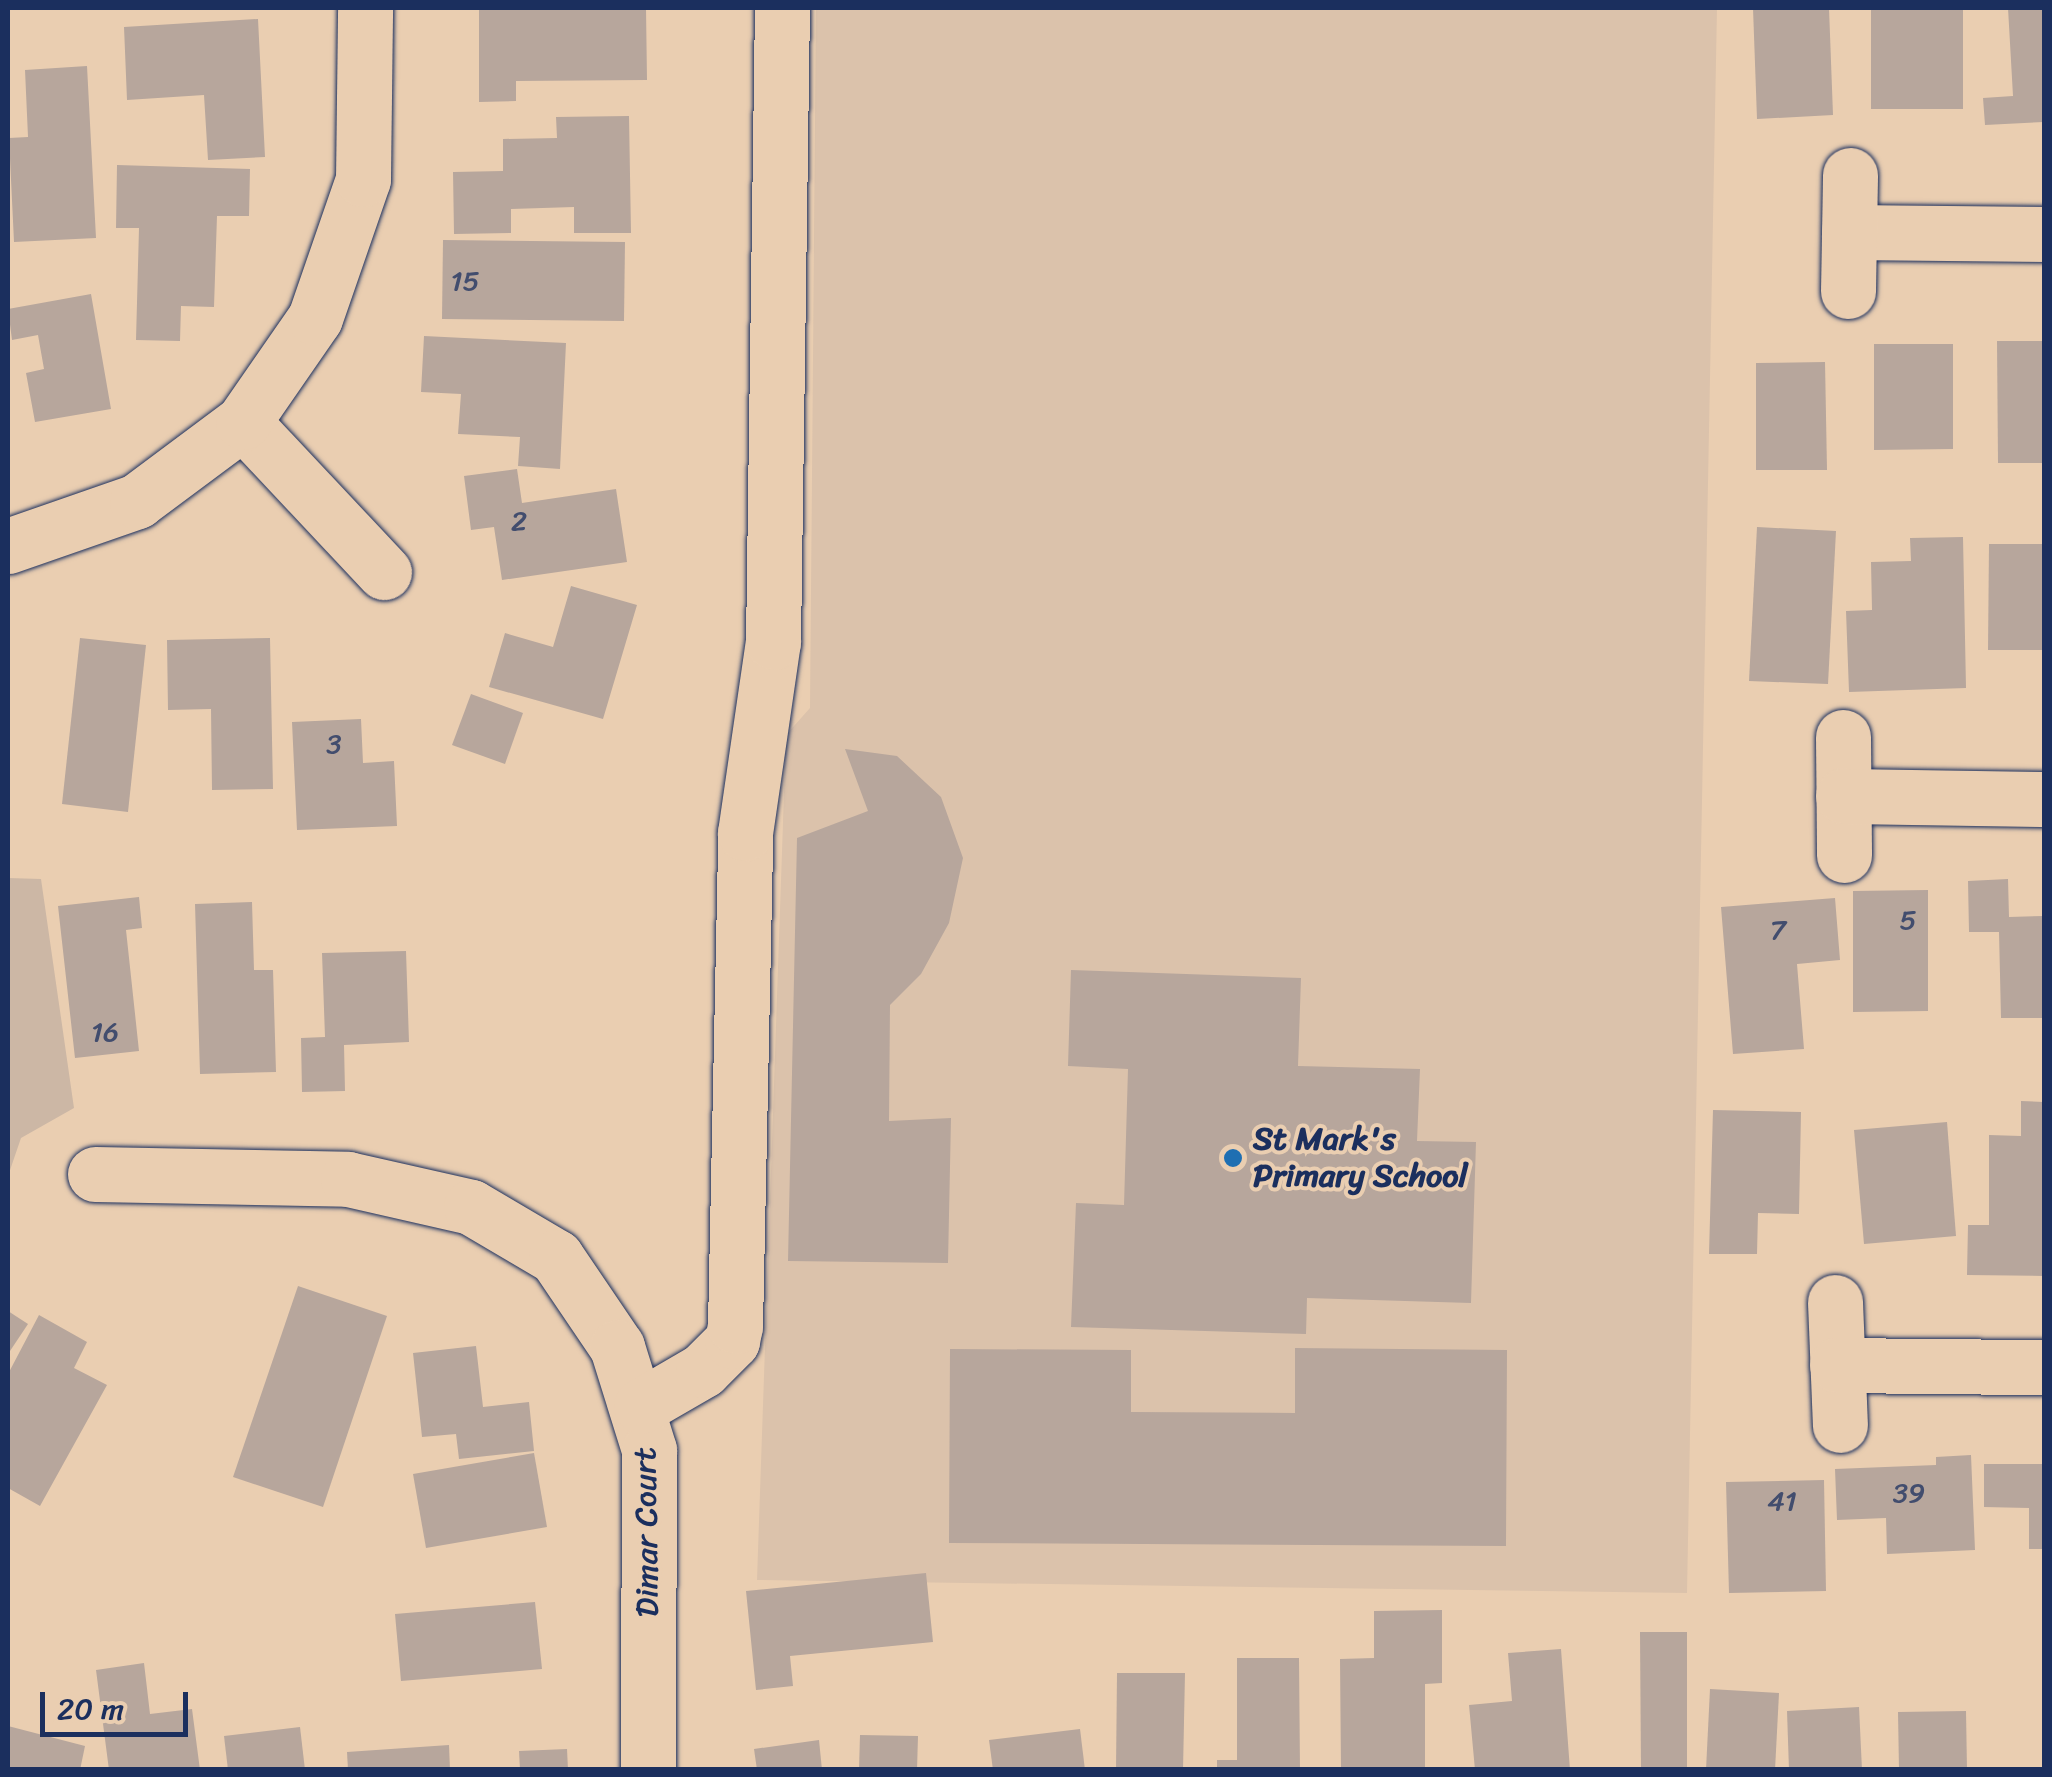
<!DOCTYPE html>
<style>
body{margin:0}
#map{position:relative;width:2052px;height:1777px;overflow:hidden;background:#eaceb1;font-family:Sriracha,sans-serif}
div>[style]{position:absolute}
.built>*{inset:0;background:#dbc2ab}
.green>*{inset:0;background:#ccb7a5}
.building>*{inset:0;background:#b7a69c}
.roads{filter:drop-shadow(0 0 2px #1b2f5e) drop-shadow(0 0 2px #1b2f5e)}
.street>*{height:55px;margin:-27.5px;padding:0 27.5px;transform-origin:27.5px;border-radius:27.5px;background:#eaceb1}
.dots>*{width:28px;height:28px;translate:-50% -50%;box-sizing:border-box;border:5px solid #eaceb1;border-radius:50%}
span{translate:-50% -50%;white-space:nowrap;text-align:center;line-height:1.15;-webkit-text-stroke:8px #eaceb1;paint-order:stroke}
.number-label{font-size:28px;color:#424d6e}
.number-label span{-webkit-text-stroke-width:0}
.poi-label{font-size:32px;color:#1b2f5e;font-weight:700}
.left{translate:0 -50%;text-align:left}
.street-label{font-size:32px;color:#1b2f5e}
.frame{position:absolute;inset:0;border:10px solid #1b2f5e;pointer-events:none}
.scale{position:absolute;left:40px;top:1692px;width:148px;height:45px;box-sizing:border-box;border:5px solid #1b2f5e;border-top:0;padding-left:12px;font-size:30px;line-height:35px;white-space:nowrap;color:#1b2f5e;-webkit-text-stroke:8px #eaceb1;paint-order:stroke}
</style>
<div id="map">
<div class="built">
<div style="clip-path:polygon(816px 8px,1717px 8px,1687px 1593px,757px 1580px,786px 735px,810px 708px)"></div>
</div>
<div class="green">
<div style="clip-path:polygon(8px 878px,41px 879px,74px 1108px,21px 1138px,8px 1176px)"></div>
</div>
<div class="building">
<div style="clip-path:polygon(479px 8px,646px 8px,647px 80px,516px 81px,516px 101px,479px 102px)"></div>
<div style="clip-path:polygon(1753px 8px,1829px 8px,1833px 115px,1757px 119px)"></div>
<div style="clip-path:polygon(1871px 8px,1963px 8px,1963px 109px,1871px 109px)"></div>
<div style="clip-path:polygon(2008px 8px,2044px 8px,2044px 122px,1985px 125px,1983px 98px,2013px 96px)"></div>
<div style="clip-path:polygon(258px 19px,265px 157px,208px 160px,204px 95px,127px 100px,124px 27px)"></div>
<div style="clip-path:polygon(87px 66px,96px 238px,14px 242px,9px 138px,28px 137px,25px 70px)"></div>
<div style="clip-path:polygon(629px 116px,631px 233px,574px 233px,574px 207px,511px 209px,511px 233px,454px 234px,453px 172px,503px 171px,503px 139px,557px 138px,556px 117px)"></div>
<div style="clip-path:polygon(117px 165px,250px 169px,249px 216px,217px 216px,214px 307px,181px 306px,180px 341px,136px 340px,139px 228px,116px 228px)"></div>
<div style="clip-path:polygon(443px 240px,625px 242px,624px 321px,442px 319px)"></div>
<div style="clip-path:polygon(91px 294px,111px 409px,35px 422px,26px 373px,44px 369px,38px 335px,12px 340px,8px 309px)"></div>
<div style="clip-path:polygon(424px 336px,566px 343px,560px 469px,518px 466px,520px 437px,458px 434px,461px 394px,421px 392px)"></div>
<div style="clip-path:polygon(1997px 341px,2044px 341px,2044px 463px,1998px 463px)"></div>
<div style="clip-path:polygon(1874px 344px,1953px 344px,1953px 449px,1874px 450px)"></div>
<div style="clip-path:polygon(1825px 362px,1827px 470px,1756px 470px,1756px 363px)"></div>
<div style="clip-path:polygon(517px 469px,522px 503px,616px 489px,627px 562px,502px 580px,494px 527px,471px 530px,464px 476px)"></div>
<div style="clip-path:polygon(1757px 527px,1836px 531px,1828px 684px,1749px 681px)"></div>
<div style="clip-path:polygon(1963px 537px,1966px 688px,1849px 692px,1846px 611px,1872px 610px,1871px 562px,1911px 561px,1910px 538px)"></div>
<div style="clip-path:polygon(1989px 544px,2044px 544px,2044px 650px,1988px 650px)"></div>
<div style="clip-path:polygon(571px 586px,637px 605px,603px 719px,489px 687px,505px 633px,553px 647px)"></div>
<div style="clip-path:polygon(80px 638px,146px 645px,128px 812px,62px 804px)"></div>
<div style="clip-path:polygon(270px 638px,273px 789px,212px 790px,211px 709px,168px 710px,167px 640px)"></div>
<div style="clip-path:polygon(471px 694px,523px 713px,505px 764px,452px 745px)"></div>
<div style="clip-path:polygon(361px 719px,363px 763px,394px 761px,397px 826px,297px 830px,292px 722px)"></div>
<div style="clip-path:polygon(845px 749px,897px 756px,941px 797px,963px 858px,949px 923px,921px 974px,890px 1005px,889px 1121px,951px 1118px,948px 1263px,788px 1261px,797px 838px,868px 811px)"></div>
<div style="clip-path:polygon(2008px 879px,2009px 917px,2044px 916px,2044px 1018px,2001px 1018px,1999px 932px,1969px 932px,1968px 881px)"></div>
<div style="clip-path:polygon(1928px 890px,1928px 1011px,1853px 1012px,1853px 891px)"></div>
<div style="clip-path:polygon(139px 897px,142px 928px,126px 930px,139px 1051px,75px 1058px,58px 906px)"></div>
<div style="clip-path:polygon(1835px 898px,1840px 960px,1797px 964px,1804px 1049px,1733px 1054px,1721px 907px)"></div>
<div style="clip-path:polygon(252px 902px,254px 970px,273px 970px,276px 1072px,200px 1074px,195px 904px)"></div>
<div style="clip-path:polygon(406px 951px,409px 1042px,344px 1045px,345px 1091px,302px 1092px,301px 1038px,325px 1037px,322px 953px)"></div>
<div style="clip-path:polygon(1071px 970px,1301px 978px,1298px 1066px,1420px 1069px,1417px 1141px,1476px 1142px,1471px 1303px,1307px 1298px,1306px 1334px,1071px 1327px,1076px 1203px,1124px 1205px,1128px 1069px,1068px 1066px)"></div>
<div style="clip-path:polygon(2021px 1101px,2044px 1102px,2044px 1276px,1967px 1275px,1968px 1225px,1989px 1225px,1989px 1135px,2021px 1136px)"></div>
<div style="clip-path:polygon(1713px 1110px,1801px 1112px,1799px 1214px,1758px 1213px,1757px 1254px,1709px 1254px)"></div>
<div style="clip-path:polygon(1947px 1122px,1956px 1236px,1864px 1244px,1854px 1130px)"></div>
<div style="clip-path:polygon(298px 1286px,387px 1316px,323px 1507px,233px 1477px)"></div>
<div style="clip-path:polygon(8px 1311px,28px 1324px,8px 1354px)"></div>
<div style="clip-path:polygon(39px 1315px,87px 1342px,74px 1368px,107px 1385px,40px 1506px,8px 1488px,8px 1374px)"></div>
<div style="clip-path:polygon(476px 1346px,483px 1407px,529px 1402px,534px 1451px,459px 1459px,456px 1434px,422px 1437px,413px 1353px)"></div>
<div style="clip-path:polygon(1295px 1348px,1507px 1350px,1506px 1546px,949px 1543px,950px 1349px,1131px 1350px,1131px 1412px,1295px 1413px)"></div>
<div style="clip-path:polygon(534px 1453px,547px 1527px,426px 1548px,413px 1474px)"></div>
<div style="clip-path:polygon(1971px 1455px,1975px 1550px,1887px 1554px,1886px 1518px,1837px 1520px,1835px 1469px,1936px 1465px,1936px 1457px)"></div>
<div style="clip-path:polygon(1984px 1464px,2044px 1464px,2044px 1549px,2029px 1549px,2029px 1508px,1984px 1507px)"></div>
<div style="clip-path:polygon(1824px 1480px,1826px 1591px,1729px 1593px,1726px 1482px)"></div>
<div style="clip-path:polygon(926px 1573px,933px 1642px,790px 1656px,793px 1686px,756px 1690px,746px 1591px)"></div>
<div style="clip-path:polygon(535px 1602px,542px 1669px,401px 1681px,395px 1614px)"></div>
<div style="clip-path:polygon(1442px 1610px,1442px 1683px,1425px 1684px,1425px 1770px,1341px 1770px,1340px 1659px,1374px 1658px,1374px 1611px)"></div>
<div style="clip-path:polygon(1640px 1632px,1687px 1632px,1687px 1770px,1641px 1770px)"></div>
<div style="clip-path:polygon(1561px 1649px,1570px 1770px,1475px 1770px,1469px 1705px,1512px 1701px,1508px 1653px)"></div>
<div style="clip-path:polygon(1237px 1658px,1299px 1658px,1300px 1770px,1217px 1770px,1217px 1760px,1237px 1760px)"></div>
<div style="clip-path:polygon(144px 1663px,150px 1714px,192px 1709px,200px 1770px,109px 1770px,96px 1670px)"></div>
<div style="clip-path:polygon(1117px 1673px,1185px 1673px,1183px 1770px,1116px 1770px)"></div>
<div style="clip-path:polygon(1710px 1689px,1779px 1693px,1775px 1770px,1706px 1770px)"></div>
<div style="clip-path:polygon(1859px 1707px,1862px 1770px,1789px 1770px,1787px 1711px)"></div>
<div style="clip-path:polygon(1966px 1711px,1967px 1770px,1899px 1770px,1898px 1712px)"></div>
<div style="clip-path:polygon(8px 1726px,85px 1746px,80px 1770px,8px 1770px)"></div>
<div style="clip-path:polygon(300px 1727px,305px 1770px,228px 1770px,224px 1736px)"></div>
<div style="clip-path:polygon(1080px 1729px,1085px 1770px,993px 1770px,989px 1740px)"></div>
<div style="clip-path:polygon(860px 1735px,918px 1736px,917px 1770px,859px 1770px)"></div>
<div style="clip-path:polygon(819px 1740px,822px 1770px,757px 1770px,754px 1749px)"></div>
<div style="clip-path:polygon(449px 1745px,450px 1770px,348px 1770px,347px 1752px)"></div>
<div style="clip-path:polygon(567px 1749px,568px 1770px,520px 1770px,519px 1751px)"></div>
</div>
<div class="roads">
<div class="street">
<div style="left:1849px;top:232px;width:195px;rotate:0.6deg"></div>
<div style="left:1848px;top:291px;width:116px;rotate:-89deg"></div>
<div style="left:243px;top:422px;width:206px;rotate:46.8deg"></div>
<div style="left:8px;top:546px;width:137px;rotate:-19.2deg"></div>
<div style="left:137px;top:501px;width:132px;rotate:-36.7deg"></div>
<div style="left:243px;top:422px;width:126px;rotate:-55.3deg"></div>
<div style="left:315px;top:318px;width:147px;rotate:-70.9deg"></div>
<div style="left:363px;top:179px;width:171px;rotate:-89.3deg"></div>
<div style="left:1843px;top:737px;width:118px;rotate:89.5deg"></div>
<div style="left:1843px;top:796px;width:201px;rotate:0.9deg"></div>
<div style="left:95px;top:1174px;width:253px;rotate:1.1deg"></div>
<div style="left:348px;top:1179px;width:126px;rotate:12.8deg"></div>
<div style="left:471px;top:1207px;width:99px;rotate:30.5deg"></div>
<div style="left:556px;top:1257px;width:109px;rotate:55.9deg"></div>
<div style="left:617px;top:1347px;width:108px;rotate:72.7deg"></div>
<div style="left:649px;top:1450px;width:320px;rotate:90.2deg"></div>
<div style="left:1835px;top:1302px;width:123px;rotate:87.7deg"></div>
<div style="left:1837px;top:1365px;width:207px;rotate:0.6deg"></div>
<div style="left:641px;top:1406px;width:72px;rotate:-30.1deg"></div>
<div style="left:703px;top:1370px;width:41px;rotate:-45deg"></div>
<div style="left:732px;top:1341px;width:15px;rotate:-79deg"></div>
<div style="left:735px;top:1326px;width:493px;rotate:-88.8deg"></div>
<div style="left:745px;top:833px;width:193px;rotate:-81.7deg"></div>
<div style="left:773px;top:642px;width:634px;rotate:-89.19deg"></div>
</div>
</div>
<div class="dots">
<div style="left:1233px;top:1158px;background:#1f6fb2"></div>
</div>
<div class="number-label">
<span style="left:465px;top:281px">15</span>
<span style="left:519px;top:521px">2</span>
<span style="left:334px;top:744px">3</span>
<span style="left:1908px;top:920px">5</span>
<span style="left:1778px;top:930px">7</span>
<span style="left:105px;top:1032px">16</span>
<span style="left:1909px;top:1493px">39</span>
<span style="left:1782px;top:1501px">41</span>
</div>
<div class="poi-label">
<span class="left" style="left:1253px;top:1158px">St Mark's<br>Primary School</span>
</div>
<div class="street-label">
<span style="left:647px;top:1532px;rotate:-91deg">Dimar Court</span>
</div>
<div class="frame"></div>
<div class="scale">20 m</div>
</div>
